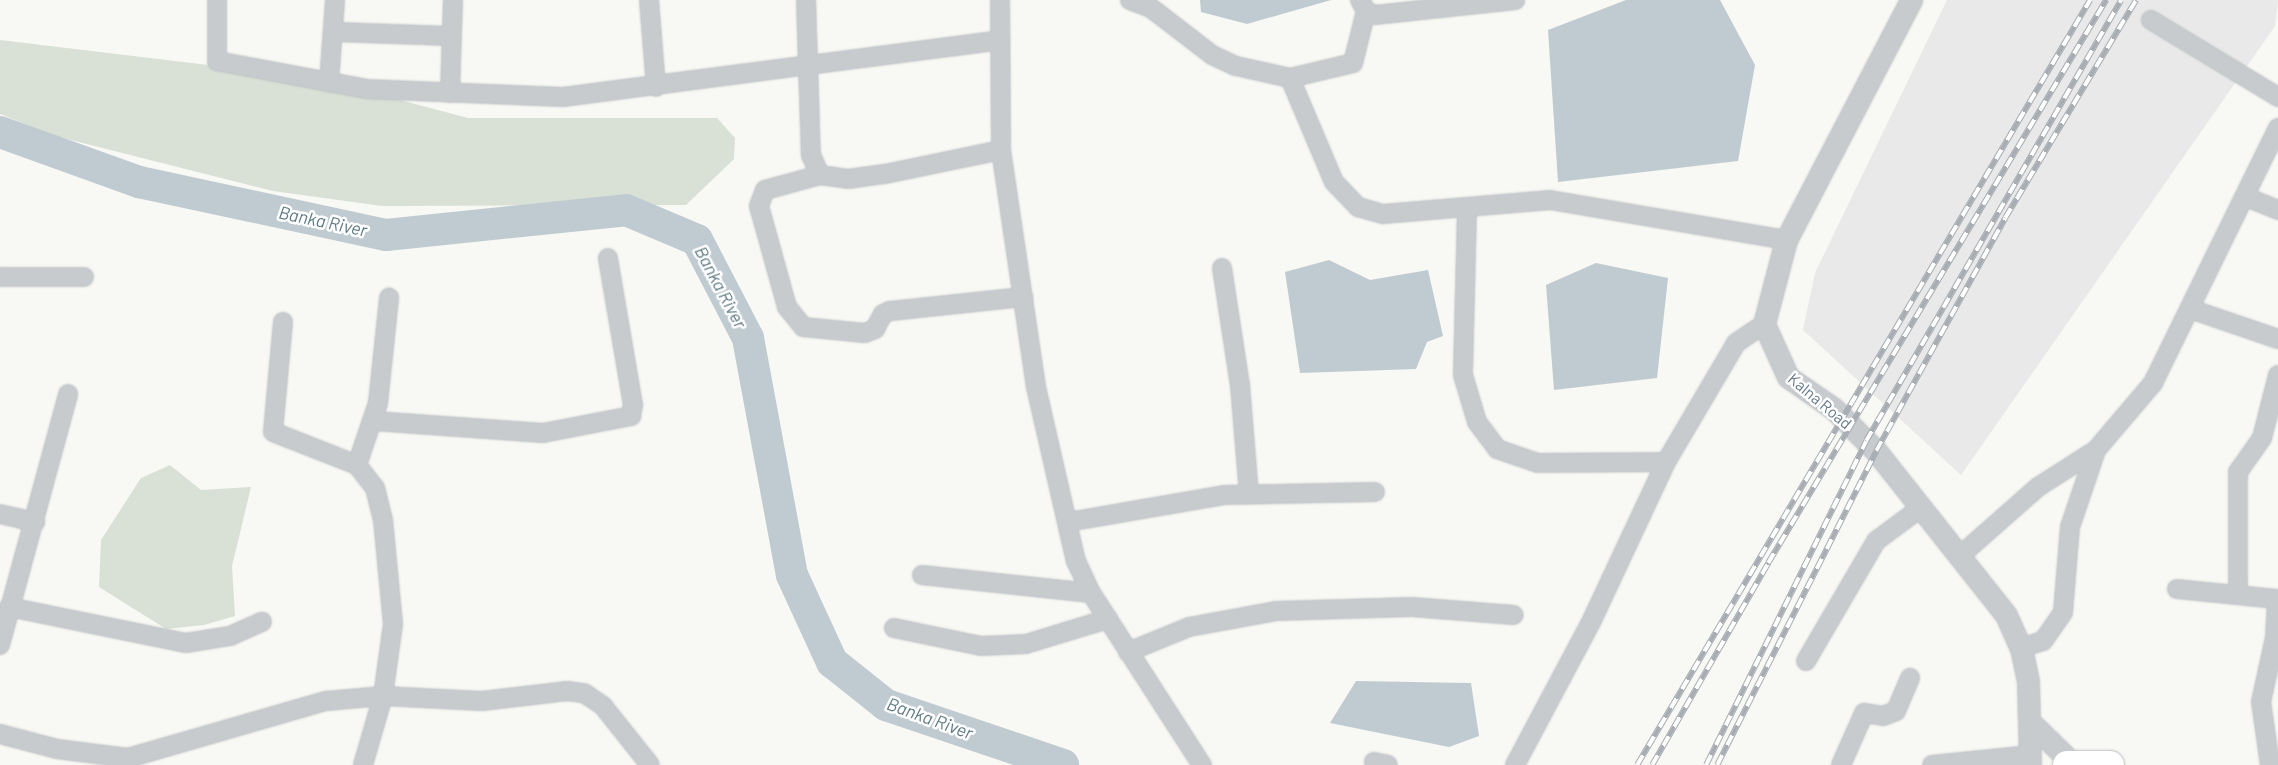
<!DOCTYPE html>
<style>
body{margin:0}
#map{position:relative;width:2278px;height:765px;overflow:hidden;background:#f8f8f4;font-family:Barlow,sans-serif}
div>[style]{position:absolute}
.built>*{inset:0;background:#e8e9e8}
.green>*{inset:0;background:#d9e0d5}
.water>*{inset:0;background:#c0cbd1}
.river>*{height:32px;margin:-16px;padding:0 16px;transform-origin:16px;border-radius:16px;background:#c0cbd1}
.roads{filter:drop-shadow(0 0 1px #babec2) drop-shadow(0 0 1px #babec2)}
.minor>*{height:18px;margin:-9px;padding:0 9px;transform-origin:9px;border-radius:9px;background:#c7cbce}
.tertiary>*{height:21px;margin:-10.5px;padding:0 10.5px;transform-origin:10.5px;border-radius:10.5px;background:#c7cbce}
.primary>*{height:28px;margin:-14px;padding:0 14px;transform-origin:14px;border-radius:14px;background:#fff}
.rail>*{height:5.5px;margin-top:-2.75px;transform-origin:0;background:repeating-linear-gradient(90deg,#fff 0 11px,#a7adb3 0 22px);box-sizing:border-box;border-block:1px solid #a7adb3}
span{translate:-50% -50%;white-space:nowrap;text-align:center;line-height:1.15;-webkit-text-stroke:5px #fff;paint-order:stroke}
.street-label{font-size:16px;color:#647888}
.water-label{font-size:18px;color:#5f7a84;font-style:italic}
</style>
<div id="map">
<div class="built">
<div style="clip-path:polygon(1947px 0,2278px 0,2275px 26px,1961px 475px,1803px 330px,1815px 273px)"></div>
</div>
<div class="green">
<div style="clip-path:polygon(0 40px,382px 86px,400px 100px,468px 118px,717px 118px,735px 138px,734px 159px,686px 205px,382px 206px,273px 191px,55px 136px,0 114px)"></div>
<div style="clip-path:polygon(170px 465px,201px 490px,251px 487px,232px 566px,235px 616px,204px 625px,166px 629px,99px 587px,101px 540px,141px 478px)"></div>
</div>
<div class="water">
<div style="clip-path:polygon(1200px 0,1331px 0,1247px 24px,1201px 12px)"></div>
<div style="clip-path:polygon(1626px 0,1720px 0,1755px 65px,1738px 161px,1558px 182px,1548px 30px)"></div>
<div style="clip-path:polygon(1329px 260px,1370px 280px,1428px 270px,1443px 336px,1427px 342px,1416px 369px,1300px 373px,1285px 272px)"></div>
<div style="clip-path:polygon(1596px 263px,1668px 278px,1657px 378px,1554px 390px,1546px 285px)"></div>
<div style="clip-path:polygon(1356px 681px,1471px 683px,1479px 736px,1449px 747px,1330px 723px)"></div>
</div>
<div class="river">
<div style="left:0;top:132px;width:148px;rotate:19.8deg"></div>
<div style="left:139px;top:182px;width:253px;rotate:12.1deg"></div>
<div style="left:386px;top:235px;width:241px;rotate:-5.9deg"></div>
<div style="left:626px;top:210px;width:77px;rotate:22.9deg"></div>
<div style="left:697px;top:240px;width:110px;rotate:62.5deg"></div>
<div style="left:748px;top:338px;width:241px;rotate:79.5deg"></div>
<div style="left:792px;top:575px;width:96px;rotate:65.3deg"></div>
<div style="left:832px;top:662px;width:69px;rotate:38.5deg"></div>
<div style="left:886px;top:705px;width:187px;rotate:18.7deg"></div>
</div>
<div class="roads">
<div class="minor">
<div style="left:217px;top:0;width:61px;rotate:90deg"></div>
<div style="left:217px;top:61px;width:152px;rotate:10.6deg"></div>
<div style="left:366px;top:89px;width:197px;rotate:2.3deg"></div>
<div style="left:563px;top:97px;width:441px;rotate:-7.4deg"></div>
<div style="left:649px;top:0;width:87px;rotate:85.4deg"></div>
<div style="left:806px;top:0;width:155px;rotate:88.2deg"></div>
<div style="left:811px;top:155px;width:22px;rotate:66deg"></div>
<div style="left:820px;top:175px;width:28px;rotate:8deg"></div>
<div style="left:848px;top:179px;width:37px;rotate:-8deg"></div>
<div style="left:885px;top:174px;width:118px;rotate:-11.7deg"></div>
<div style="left:1000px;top:0;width:150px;rotate:89.6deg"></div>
<div style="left:1001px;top:150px;width:240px;rotate:81.6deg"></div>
<div style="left:1036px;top:387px;width:179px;rotate:77.1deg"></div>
<div style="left:1076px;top:561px;width:35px;rotate:65deg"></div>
<div style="left:1091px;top:593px;width:205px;rotate:57.2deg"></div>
<div style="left:1130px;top:0;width:22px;rotate:21deg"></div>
<div style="left:1151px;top:8px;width:77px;rotate:37.6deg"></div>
<div style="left:1212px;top:55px;width:26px;rotate:25deg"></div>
<div style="left:1236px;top:66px;width:55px;rotate:12.5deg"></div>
<div style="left:1290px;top:78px;width:113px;rotate:67.1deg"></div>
<div style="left:1334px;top:182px;width:35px;rotate:46deg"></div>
<div style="left:1358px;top:207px;width:26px;rotate:16deg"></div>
<div style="left:1383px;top:214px;width:168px;rotate:-4.8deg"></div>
<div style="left:1550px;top:200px;width:239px;rotate:9.6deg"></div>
<div style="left:1360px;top:0;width:13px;rotate:61deg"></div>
<div style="left:1366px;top:11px;width:10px;rotate:24deg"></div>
<div style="left:1375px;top:15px;width:141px;rotate:-6.1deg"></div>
<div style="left:2151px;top:20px;width:149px;rotate:31.2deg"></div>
<div style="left:336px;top:32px;width:115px;rotate:2deg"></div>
<div style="left:1290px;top:78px;width:65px;rotate:-13.4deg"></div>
<div style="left:1353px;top:63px;width:54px;rotate:-76deg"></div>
<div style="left:329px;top:82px;width:82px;rotate:-85.8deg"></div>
<div style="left:450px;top:93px;width:93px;rotate:-88.2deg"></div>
<div style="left:820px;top:175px;width:57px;rotate:164.7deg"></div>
<div style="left:765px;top:190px;width:17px;rotate:111deg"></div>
<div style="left:759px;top:206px;width:105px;rotate:74.5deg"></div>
<div style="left:787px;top:307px;width:26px;rotate:51deg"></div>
<div style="left:803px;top:327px;width:62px;rotate:5.5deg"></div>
<div style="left:865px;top:333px;width:11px;rotate:-22deg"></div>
<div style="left:875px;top:329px;width:17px;rotate:-62deg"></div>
<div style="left:883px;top:314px;width:8px;rotate:-23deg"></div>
<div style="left:890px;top:311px;width:134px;rotate:-6deg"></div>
<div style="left:2246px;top:197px;width:35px;rotate:22deg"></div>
<div style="left:1467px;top:208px;width:167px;rotate:91.4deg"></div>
<div style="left:1463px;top:375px;width:49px;rotate:73.4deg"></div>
<div style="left:1477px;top:422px;width:34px;rotate:53deg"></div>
<div style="left:1497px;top:449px;width:43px;rotate:18.9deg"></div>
<div style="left:1538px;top:463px;width:128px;rotate:-0.4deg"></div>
<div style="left:1222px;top:268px;width:118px;rotate:81.3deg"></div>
<div style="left:1240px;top:385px;width:109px;rotate:85.3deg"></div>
<div style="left:0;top:277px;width:84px"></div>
<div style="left:2190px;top:309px;width:93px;rotate:18.8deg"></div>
<div style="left:283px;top:322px;width:110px;rotate:95.2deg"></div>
<div style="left:273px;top:432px;width:90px;rotate:21.4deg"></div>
<div style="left:357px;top:465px;width:29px;rotate:52deg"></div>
<div style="left:375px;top:488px;width:33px;rotate:76deg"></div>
<div style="left:383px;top:520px;width:104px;rotate:84.5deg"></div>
<div style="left:393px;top:624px;width:73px;rotate:97.9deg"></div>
<div style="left:383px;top:696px;width:72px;rotate:106.2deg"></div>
<div style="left:374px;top:421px;width:169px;rotate:4.1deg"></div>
<div style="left:543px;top:433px;width:90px;rotate:-10.9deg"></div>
<div style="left:631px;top:416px;width:11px;rotate:-80deg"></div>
<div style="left:633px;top:405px;width:149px;rotate:-99.7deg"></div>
<div style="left:357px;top:465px;width:65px;rotate:-71.3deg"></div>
<div style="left:378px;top:403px;width:106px;rotate:-84deg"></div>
<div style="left:0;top:514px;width:36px;rotate:13deg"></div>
<div style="left:1068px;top:522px;width:158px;rotate:-9.8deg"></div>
<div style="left:1224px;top:495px;width:151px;rotate:-1.1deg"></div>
<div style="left:1962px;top:554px;width:101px;rotate:-41.4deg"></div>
<div style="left:2038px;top:487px;width:69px;rotate:-32.5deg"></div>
<div style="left:2096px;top:450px;width:88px;rotate:-49.6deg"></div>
<div style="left:2153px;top:383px;width:284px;rotate:-63.9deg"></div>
<div style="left:922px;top:575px;width:170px;rotate:6.1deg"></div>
<div style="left:2177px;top:589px;width:101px;rotate:5.7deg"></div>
<div style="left:2238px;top:595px;width:123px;rotate:-90deg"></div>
<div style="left:2238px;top:472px;width:42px;rotate:-54.8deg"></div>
<div style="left:2262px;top:438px;width:65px;rotate:-75.7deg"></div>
<div style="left:9px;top:607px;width:181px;rotate:11.5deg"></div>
<div style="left:186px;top:643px;width:45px;rotate:-9deg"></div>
<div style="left:230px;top:636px;width:35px;rotate:-24deg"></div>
<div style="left:894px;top:628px;width:89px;rotate:11.7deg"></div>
<div style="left:981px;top:646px;width:45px;rotate:-2.5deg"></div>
<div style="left:1026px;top:644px;width:86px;rotate:-17deg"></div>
<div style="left:0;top:645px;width:260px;rotate:-74.8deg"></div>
<div style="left:2021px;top:648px;width:23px;rotate:-18deg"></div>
<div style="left:2043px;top:641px;width:35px;rotate:-55deg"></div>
<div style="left:2063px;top:612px;width:85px;rotate:-85.3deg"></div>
<div style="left:2070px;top:527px;width:81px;rotate:-71.3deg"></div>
<div style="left:1128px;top:652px;width:66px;rotate:-22.3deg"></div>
<div style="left:1189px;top:627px;width:88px;rotate:-10.4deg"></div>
<div style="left:1276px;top:611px;width:136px;rotate:-1.7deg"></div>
<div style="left:1412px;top:607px;width:102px;rotate:4.5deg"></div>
<div style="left:1806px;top:661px;width:139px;rotate:-59.7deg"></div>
<div style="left:1876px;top:541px;width:57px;rotate:-36.5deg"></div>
<div style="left:0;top:734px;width:59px;rotate:14.7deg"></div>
<div style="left:57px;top:749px;width:72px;rotate:7.2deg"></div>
<div style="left:128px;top:758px;width:206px;rotate:-16.1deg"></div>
<div style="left:326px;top:701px;width:57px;rotate:-5deg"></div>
<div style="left:383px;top:696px;width:99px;rotate:2.9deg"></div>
<div style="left:482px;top:701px;width:86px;rotate:-6.7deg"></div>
<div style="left:567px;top:691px;width:17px;rotate:7deg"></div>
<div style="left:584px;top:693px;width:23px;rotate:34deg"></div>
<div style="left:603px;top:706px;width:75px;rotate:51.5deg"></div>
<div style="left:1374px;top:762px;width:14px;rotate:12deg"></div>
<div style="left:1515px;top:765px;width:164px;rotate:-62deg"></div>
<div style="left:1592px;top:620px;width:174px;rotate:-64.9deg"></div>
<div style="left:1666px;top:462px;width:138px;rotate:-59.5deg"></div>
<div style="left:1736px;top:343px;width:34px;rotate:-34deg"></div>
<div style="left:1841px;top:765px;width:57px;rotate:-66.1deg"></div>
<div style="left:1864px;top:713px;width:19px;rotate:9deg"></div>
<div style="left:1883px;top:716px;width:14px;rotate:-21deg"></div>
<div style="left:1896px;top:711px;width:36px;rotate:-67deg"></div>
<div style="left:1932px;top:765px;width:99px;rotate:-5.8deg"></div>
<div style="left:2270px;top:765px;width:64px;rotate:-98.1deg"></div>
<div style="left:2261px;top:702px;width:66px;rotate:-77.7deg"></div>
<div style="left:2275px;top:638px;width:39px;rotate:-87deg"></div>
</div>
<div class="tertiary">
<div style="left:1911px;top:0;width:271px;rotate:117.5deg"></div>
<div style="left:1786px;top:240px;width:87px;rotate:104.7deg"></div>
<div style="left:1764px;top:324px;width:58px;rotate:65.6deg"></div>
<div style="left:1788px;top:377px;width:56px;rotate:34.8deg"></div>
<div style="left:1834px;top:409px;width:59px;rotate:45deg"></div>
<div style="left:1876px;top:451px;width:209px;rotate:51.6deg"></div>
<div style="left:2006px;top:615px;width:36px;rotate:66deg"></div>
<div style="left:2021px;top:648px;width:34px;rotate:78deg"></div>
<div style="left:2028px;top:681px;width:84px;rotate:88.6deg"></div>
<div style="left:2030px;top:722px;width:57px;rotate:44.3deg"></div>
</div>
<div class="primary">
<div style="left:2067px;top:765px;width:43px"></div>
</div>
</div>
<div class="rail">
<div style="left:1637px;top:765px;width:889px;rotate:-59.37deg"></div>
<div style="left:1652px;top:765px;width:233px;rotate:-60.1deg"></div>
<div style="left:1768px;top:563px;width:657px;rotate:-59.02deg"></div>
<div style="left:1706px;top:765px;width:361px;rotate:-63.7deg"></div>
<div style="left:1866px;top:441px;width:509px;rotate:-59.96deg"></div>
<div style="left:1717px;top:765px;width:352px;rotate:-63.1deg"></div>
<div style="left:1876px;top:451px;width:266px;rotate:-61deg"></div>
<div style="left:2005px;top:218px;width:254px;rotate:-59deg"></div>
</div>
<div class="street-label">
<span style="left:1820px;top:401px;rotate:40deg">Kalna Road</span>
</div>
<div class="water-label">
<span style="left:323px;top:221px;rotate:12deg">Banka River</span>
<span style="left:721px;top:287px;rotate:62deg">Banka River</span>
<span style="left:930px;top:718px;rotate:20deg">Banka River</span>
</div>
</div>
